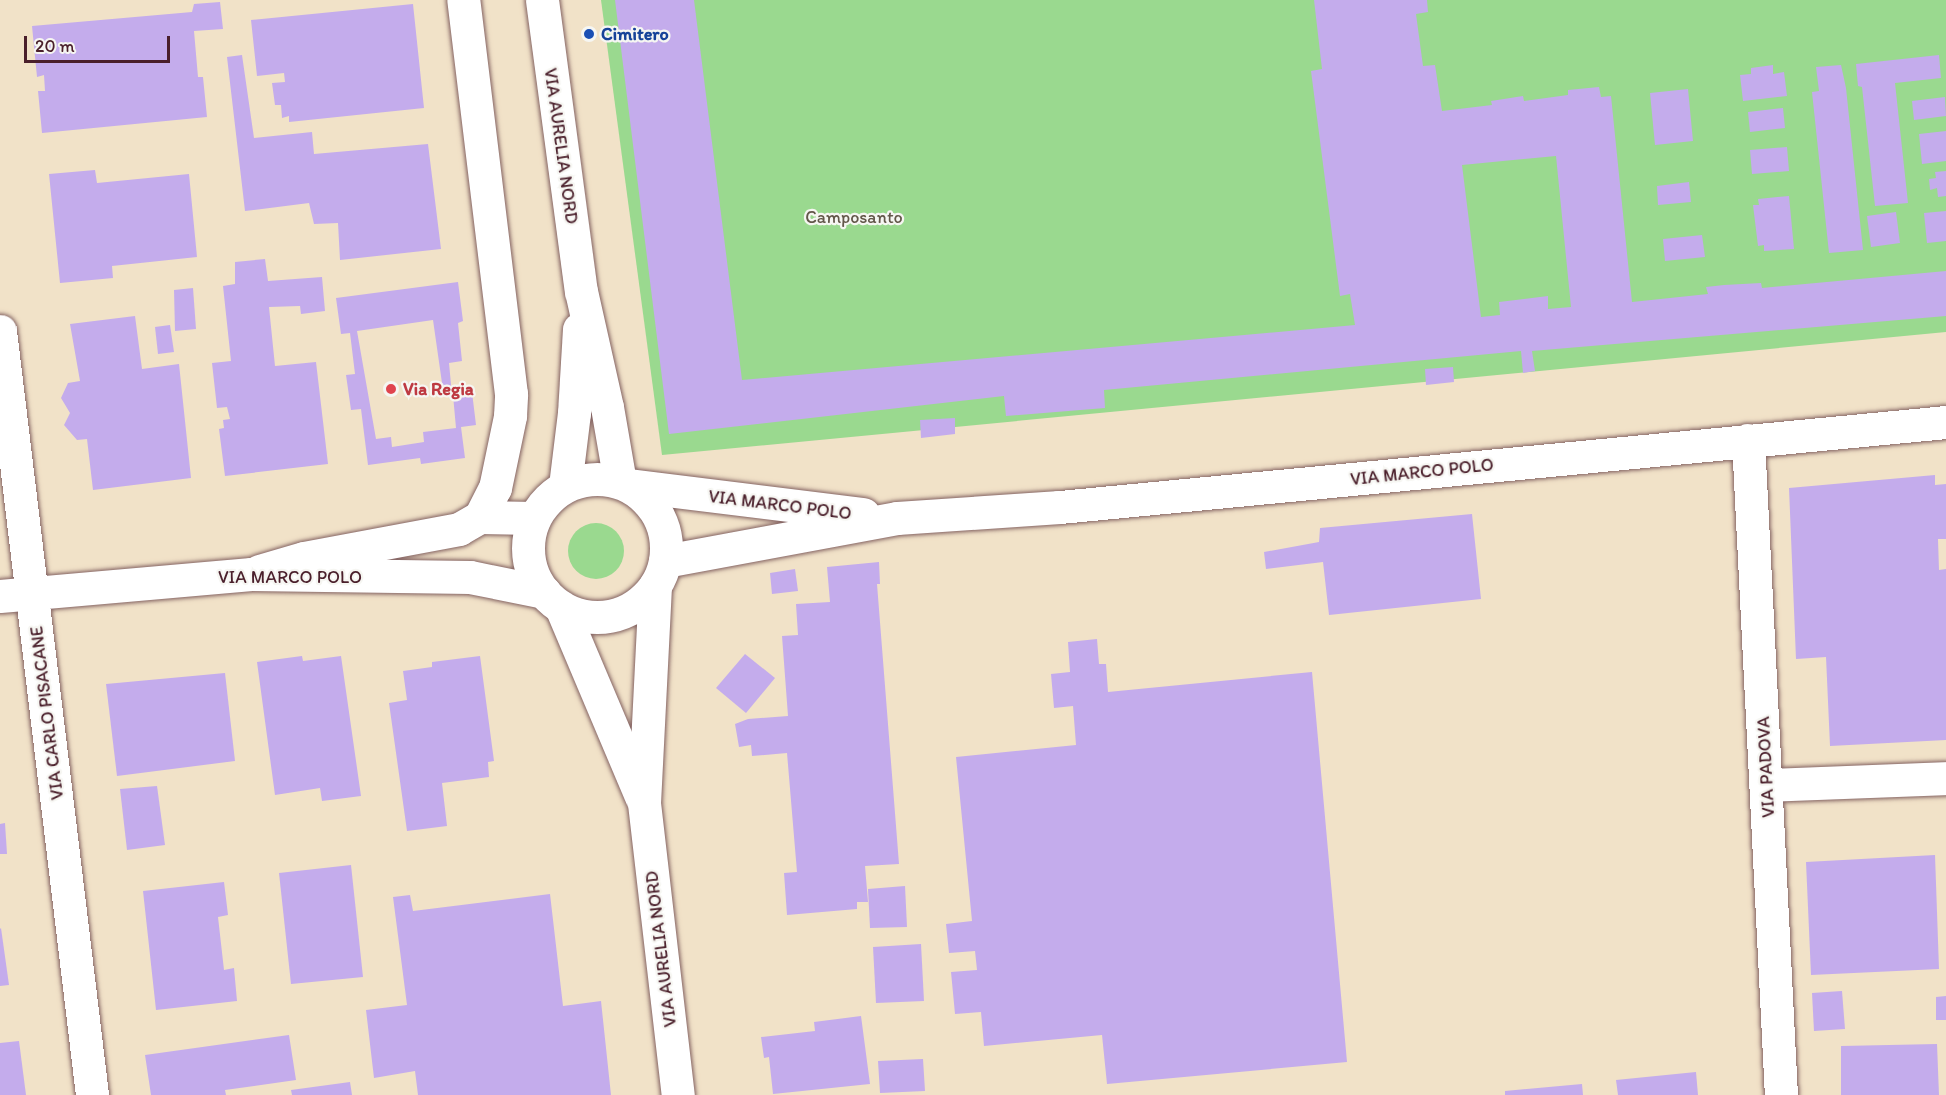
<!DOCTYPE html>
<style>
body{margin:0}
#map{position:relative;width:1946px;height:1095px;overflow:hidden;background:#f1e2c8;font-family:Itim,sans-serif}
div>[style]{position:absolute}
.green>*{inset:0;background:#9ad98f}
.round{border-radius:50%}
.building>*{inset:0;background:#c4acec}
.roads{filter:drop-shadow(0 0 2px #846362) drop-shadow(0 0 2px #846362)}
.street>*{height:33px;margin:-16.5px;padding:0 16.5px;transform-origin:16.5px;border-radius:16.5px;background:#fff}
.secondary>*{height:33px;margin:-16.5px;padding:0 16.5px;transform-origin:16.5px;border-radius:16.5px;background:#fff}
.secondary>.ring{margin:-16.5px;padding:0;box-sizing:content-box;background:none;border:33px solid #fff;border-radius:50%}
.dots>*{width:16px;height:16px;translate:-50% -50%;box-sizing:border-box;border:3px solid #f6f6f2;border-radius:50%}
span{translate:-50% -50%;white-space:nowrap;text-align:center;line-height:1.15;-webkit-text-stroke:4.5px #f6f6f2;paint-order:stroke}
.transit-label{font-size:18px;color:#164399;font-weight:700}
.left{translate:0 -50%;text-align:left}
.street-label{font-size:18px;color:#4a1f2b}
.park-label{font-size:18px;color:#625749}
.health-label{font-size:18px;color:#be3a42;font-weight:700}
.scale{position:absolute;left:24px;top:36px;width:146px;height:27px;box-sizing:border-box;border:3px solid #4a1f2b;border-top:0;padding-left:8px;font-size:18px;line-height:21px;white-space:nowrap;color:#4a1f2b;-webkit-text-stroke:4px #f6f6f2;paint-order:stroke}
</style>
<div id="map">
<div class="green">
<div style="clip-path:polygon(601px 0,1946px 0,1946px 332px,662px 455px)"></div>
<div class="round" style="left:568px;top:523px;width:56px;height:56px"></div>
</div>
<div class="building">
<div style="clip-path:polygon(evenodd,615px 0,694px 0,742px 380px,1355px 325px,1350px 294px,1340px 296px,1311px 71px,1322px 69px,1314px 0,1427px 0,1428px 12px,1416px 14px,1423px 66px,1435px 65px,1442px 111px,1492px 105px,1491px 101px,1523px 96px,1524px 101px,1568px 95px,1568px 90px,1599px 87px,1601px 97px,1611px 96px,1632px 302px,1708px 294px,1706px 287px,1724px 285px,1761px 283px,1762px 288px,1946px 271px,1946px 316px,1532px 351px,1535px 371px,1523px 373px,1521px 351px,1104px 390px,1105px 408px,1006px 416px,1004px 396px,669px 434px,615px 0,1556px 156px,1571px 307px,1548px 309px,1548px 296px,1499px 302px,1500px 315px,1481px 317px,1462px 165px,1556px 156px)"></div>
<div style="clip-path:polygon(220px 2px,223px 29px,194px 31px,198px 77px,203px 77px,207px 117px,42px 133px,38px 91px,45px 91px,44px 75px,37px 77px,32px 26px,192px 12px,194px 4px)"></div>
<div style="clip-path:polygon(413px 4px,424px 108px,289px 122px,289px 116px,282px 118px,281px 105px,275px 105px,272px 83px,285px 82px,284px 73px,257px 76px,251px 20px)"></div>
<div style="clip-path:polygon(242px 55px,254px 138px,312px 132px,314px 154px,428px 144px,441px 249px,340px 260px,338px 223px,314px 224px,309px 203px,245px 211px,227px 57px)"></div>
<div style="clip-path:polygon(1939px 55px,1941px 78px,1895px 83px,1908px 203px,1875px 206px,1862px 87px,1858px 86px,1856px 64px)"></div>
<div style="clip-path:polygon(1773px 65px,1773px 74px,1784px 72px,1787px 96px,1743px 101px,1740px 75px,1751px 74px,1751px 68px)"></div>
<div style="clip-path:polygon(1841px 65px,1846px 88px,1863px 250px,1829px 253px,1812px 92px,1819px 91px,1816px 67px)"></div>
<div style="clip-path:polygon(1688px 89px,1693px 141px,1655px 145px,1650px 93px)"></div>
<div style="clip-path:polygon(1945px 97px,1946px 116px,1914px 120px,1912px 101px)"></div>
<div style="clip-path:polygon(1783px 108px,1785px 128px,1750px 132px,1748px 112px)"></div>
<div style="clip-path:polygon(1946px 131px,1946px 161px,1922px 164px,1919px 134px)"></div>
<div style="clip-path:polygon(1787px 147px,1789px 171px,1752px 174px,1750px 150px)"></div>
<div style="clip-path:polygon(95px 170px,97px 183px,189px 174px,197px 257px,112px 266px,113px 278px,60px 283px,49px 174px)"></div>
<div style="clip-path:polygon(1946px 171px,1946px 196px,1938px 197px,1937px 188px,1930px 190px,1929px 179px,1936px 178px,1935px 172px)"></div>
<div style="clip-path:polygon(1689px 182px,1691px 202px,1658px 205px,1657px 186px)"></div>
<div style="clip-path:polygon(1789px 196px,1794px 249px,1764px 251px,1764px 245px,1758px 246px,1753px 205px,1759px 205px,1758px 199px)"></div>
<div style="clip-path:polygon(1946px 211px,1946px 241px,1927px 243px,1924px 213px)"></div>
<div style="clip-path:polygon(1896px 212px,1900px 243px,1871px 247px,1867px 216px)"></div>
<div style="clip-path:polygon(1702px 235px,1705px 257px,1665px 261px,1663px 239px)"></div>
<div style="clip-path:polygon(265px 259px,268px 281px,322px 277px,325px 311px,301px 314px,300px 306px,269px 307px,275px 366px,316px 362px,328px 464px,225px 476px,219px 429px,224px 428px,223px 420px,230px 419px,227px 407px,217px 408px,212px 363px,231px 361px,223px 286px,235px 284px,235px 262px)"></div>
<div style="clip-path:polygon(458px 282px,463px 321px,458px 323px,462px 361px,449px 363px,452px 395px,444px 397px,433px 320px,357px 331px,376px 439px,391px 437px,392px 447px,424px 442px,423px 432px,456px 428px,453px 395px,472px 392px,476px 425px,461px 427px,465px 458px,421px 464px,420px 458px,368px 465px,361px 409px,351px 410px,346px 375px,355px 374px,350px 333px,341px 334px,336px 298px)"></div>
<div style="clip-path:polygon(193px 288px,196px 329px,175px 331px,174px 290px)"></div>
<div style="clip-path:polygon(135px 316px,142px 369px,179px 364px,191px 478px,93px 490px,87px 439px,77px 440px,64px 425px,70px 413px,61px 398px,68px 383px,80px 381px,70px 324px)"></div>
<div style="clip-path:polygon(170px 325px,174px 352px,158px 354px,155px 327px)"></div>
<div style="clip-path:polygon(1453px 367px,1454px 382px,1426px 385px,1425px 369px)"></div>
<div style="clip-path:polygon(955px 418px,955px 434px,921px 438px,920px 420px)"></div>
<div style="clip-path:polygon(1935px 475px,1935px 485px,1946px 484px,1946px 539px,1938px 539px,1939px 570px,1946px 569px,1946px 740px,1830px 746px,1826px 657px,1796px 659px,1789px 488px)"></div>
<div style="clip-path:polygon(1472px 514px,1481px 599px,1329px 615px,1323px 562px,1266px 569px,1264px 552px,1319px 542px,1320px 528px)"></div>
<div style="clip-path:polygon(879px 562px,880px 584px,877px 584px,899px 864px,865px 866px,868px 902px,857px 902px,857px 909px,787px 915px,784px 873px,797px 872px,787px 753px,752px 756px,751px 745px,739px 747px,735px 724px,748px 719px,788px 716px,782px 636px,798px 635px,796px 604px,830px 602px,827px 567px)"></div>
<div style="clip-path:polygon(795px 569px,798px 591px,772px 594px,770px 573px)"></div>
<div style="clip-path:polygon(1097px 639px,1099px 664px,1106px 664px,1108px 692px,1312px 672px,1347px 1062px,1107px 1084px,1102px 1035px,984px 1046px,981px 1012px,955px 1014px,951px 972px,977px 970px,975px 951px,949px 953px,946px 924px,972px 921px,956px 757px,1076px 745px,1073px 706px,1054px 708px,1051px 674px,1070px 672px,1068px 642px)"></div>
<div style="clip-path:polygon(745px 654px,775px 678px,746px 713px,716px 688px)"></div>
<div style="clip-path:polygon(302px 656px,303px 661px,341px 656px,361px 796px,322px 801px,320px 788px,275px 795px,257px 662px)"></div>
<div style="clip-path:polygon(480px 656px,494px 761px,488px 762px,489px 777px,442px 783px,447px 826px,407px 831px,389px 703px,407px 700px,403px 671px,432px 667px,432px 662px)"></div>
<div style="clip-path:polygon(225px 673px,235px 761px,117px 776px,106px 684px)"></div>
<div style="clip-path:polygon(157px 786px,165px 845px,127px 850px,120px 789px)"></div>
<div style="clip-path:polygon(5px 823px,7px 854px,0 854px,0 824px)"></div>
<div style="clip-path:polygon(1935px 855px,1939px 969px,1811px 975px,1806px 862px)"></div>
<div style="clip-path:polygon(351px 865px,363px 977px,291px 984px,279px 873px)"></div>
<div style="clip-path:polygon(224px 882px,228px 915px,218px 917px,224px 970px,234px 968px,237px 1001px,156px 1010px,143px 891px)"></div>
<div style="clip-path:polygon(905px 886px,907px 927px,870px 928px,868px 889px)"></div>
<div style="clip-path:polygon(550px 894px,563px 1006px,601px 1001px,611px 1095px,418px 1095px,415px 1071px,374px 1078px,366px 1010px,407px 1005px,393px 897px,410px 895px,413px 911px)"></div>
<div style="clip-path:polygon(1px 928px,9px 985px,0 986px,0 929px)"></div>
<div style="clip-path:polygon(921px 944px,924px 1001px,876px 1003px,873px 947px)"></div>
<div style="clip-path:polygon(1842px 991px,1845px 1029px,1814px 1031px,1812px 993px)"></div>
<div style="clip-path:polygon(1946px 996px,1946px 1020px,1936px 1020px,1936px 997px)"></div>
<div style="clip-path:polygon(861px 1016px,870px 1084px,773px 1094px,769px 1057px,764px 1058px,761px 1037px,815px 1031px,814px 1022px)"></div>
<div style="clip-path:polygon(289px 1035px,296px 1080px,225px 1090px,226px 1095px,151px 1095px,145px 1055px)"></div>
<div style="clip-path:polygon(19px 1041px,26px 1095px,0 1095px,0 1043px)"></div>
<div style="clip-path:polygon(1937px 1044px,1939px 1095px,1841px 1095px,1841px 1046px)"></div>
<div style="clip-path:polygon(923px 1059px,925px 1091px,880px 1093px,878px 1061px)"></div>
<div style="clip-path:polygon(1696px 1072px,1698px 1095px,1618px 1095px,1616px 1080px)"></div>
<div style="clip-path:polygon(350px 1082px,352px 1095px,292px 1095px,291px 1090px)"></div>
<div style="clip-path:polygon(1582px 1084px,1583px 1095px,1505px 1095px,1505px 1091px)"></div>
</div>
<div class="roads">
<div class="street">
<div style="left:0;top:331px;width:770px;rotate:83.13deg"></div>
<div style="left:1748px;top:440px;width:656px;rotate:87.12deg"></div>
<div style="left:259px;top:571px;width:47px;rotate:-16.1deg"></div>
<div style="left:304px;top:558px;width:158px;rotate:-10.6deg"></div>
<div style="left:459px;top:529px;width:24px;rotate:-30deg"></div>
<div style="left:480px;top:517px;width:33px;rotate:-63deg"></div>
<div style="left:495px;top:488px;width:74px;rotate:-78.2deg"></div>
<div style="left:510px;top:416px;width:22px;rotate:-87deg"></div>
<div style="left:511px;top:394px;width:397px;rotate:-96.9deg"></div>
<div style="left:1767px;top:785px;width:179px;rotate:-2.2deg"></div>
</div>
<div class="secondary">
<div style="left:542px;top:0;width:294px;rotate:82.4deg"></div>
<div style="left:581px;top:291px;width:119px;rotate:77.4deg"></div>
<div style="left:607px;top:407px;width:76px;rotate:80.2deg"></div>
<div class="ring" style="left:528px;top:479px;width:105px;height:105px"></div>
<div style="left:627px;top:485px;width:238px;rotate:7deg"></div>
<div style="left:565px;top:486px;width:74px;rotate:-83deg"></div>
<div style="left:574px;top:413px;width:84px;rotate:-86.6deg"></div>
<div style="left:480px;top:517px;width:54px;rotate:1.1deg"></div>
<div style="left:665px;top:561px;width:236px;rotate:-10.5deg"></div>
<div style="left:897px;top:518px;width:163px;rotate:-3.9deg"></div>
<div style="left:1060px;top:507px;width:890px;rotate:-5.48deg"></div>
<div style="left:655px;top:586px;width:217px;rotate:92.9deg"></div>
<div style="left:644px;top:803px;width:294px;rotate:83.4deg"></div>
<div style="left:0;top:596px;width:252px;rotate:-5deg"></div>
<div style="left:251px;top:574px;width:219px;rotate:0.8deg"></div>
<div style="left:470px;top:577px;width:76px;rotate:11.5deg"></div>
<div style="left:561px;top:607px;width:205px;rotate:67.1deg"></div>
</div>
</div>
<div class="dots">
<div style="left:589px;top:34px;background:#1a4fb4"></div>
<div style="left:391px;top:389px;background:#e0444e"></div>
</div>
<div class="transit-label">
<span class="left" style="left:601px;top:34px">Cimitero</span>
</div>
<div class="street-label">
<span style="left:561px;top:146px;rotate:82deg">VIA AURELIA NORD</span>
<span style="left:1422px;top:472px;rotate:-6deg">VIA MARCO POLO</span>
<span style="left:780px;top:505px;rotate:7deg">VIA MARCO POLO</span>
<span style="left:290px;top:577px">VIA MARCO POLO</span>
<span style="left:47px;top:713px;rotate:-97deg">VIA CARLO PISACANE</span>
<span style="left:1766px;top:767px;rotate:-93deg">VIA PADOVA</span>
<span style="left:661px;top:949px;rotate:-97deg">VIA AURELIA NORD</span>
</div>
<div class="park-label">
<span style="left:854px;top:217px">Camposanto</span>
</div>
<div class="health-label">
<span class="left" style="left:403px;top:389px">Via Regia</span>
</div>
<div class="scale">20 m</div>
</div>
